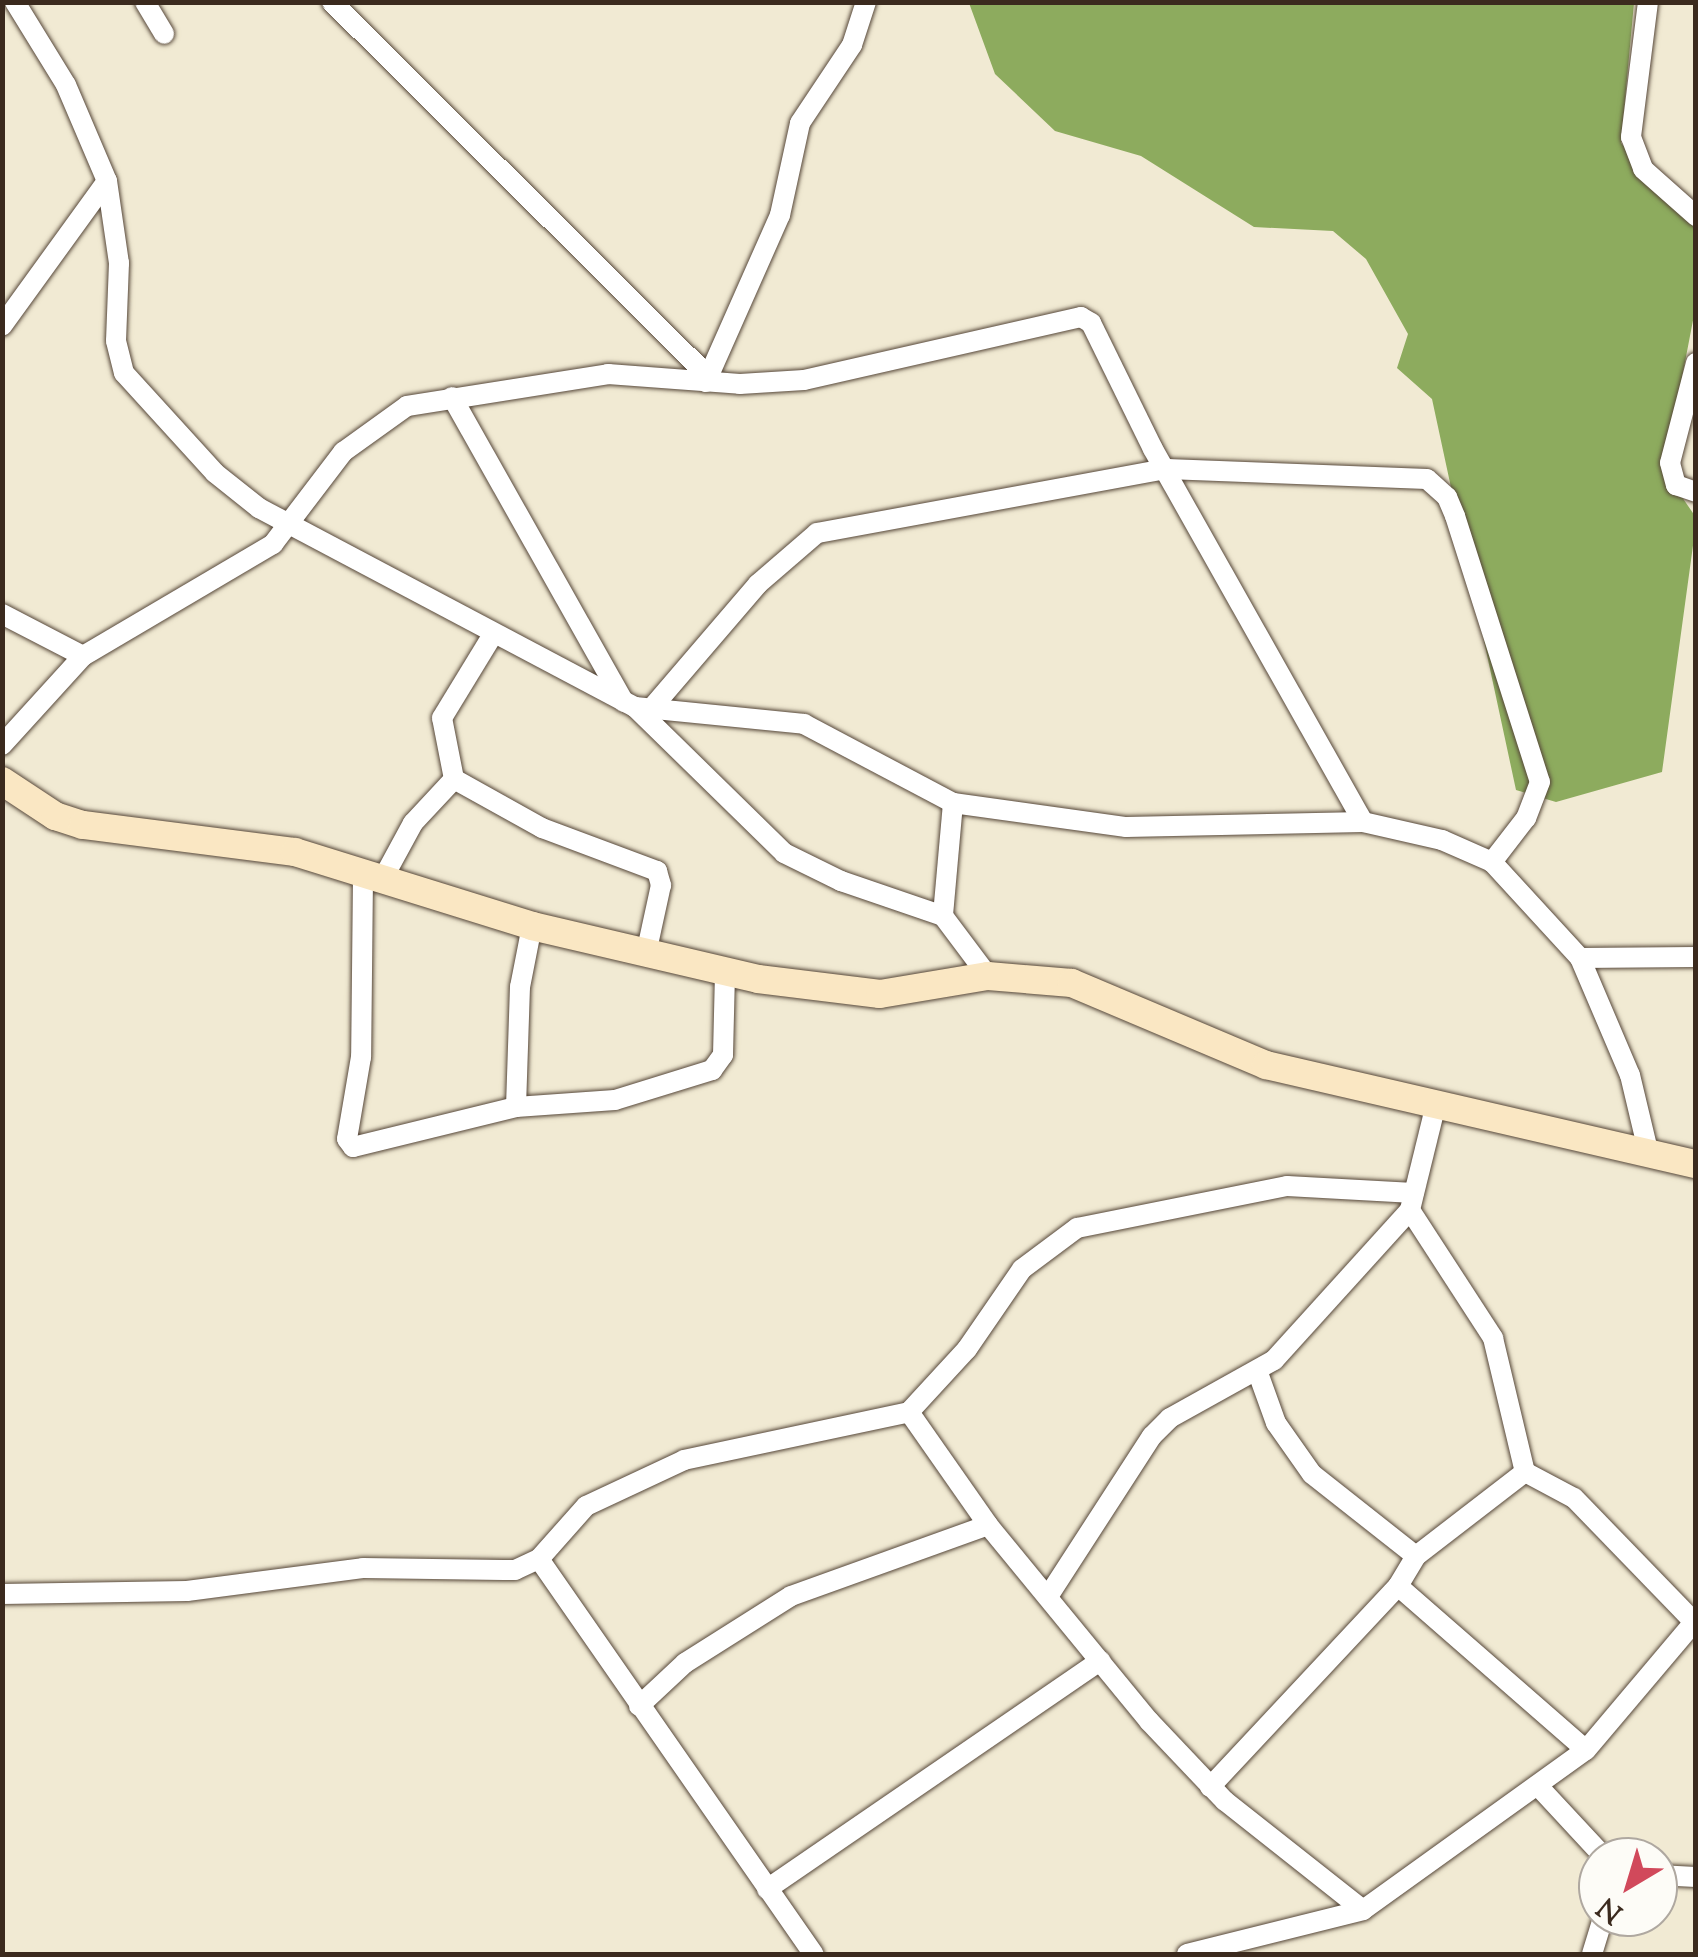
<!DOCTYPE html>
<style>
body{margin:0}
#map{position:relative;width:1698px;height:1957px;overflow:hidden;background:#f1ead3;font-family:"Sorts Mill Goudy",serif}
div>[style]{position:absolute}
.forest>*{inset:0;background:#8dab5e}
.roads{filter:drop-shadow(0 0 2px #564739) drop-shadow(0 0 2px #564739)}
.street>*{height:20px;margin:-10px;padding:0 10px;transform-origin:10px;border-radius:10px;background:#fff}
.secondary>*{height:28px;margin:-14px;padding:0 14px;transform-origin:14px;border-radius:14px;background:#fae7c3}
span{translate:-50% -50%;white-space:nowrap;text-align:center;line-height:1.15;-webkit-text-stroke:9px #fdfcf7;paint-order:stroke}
.frame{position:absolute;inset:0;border:5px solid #3b2a1e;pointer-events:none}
.north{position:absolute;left:1578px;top:1837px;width:100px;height:100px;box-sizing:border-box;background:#fdfcf7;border:2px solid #afa8a0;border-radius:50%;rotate:218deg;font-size:28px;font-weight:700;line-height:40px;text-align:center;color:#3b2a1e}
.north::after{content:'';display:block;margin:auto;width:35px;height:45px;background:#d1495b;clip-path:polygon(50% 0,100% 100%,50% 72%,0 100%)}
</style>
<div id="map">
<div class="forest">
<div style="clip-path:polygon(969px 3px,1634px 3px,1621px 143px,1673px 204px,1696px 220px,1695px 310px,1664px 471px,1695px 516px,1695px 531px,1662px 772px,1556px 802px,1516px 790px,1432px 399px,1397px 368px,1408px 334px,1366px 259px,1333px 231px,1254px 227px,1141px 156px,1055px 131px,995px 74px)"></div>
</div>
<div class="roads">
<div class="street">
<div style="left:15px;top:2px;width:97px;rotate:58.4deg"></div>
<div style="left:66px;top:85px;width:104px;rotate:66.9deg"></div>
<div style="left:107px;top:181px;width:83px;rotate:81.7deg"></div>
<div style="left:119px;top:263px;width:78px;rotate:92.2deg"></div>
<div style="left:116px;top:341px;width:33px;rotate:76deg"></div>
<div style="left:124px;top:373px;width:135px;rotate:47.7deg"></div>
<div style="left:215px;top:473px;width:56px;rotate:38.5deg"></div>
<div style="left:259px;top:508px;width:425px;rotate:27.9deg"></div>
<div style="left:635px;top:707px;width:170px;rotate:5.7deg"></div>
<div style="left:804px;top:724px;width:169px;rotate:27.9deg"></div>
<div style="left:953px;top:803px;width:113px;rotate:95.1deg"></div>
<div style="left:145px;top:2px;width:37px;rotate:59deg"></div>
<div style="left:332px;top:2px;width:530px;rotate:44.85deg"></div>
<div style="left:1648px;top:2px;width:136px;rotate:97.2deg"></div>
<div style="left:1631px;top:137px;width:34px;rotate:69deg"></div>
<div style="left:1643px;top:169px;width:71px;rotate:41.6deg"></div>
<div style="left:2px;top:326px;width:179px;rotate:-54.1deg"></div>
<div style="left:1696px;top:363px;width:103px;rotate:104.6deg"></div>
<div style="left:1670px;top:463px;width:23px;rotate:75deg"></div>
<div style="left:1676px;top:485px;width:21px;rotate:19deg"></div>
<div style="left:706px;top:382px;width:183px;rotate:-66.1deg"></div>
<div style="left:780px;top:215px;width:94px;rotate:-77.7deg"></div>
<div style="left:800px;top:123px;width:94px;rotate:-56.3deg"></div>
<div style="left:852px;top:45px;width:45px;rotate:-72deg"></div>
<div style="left:452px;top:397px;width:350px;rotate:60.6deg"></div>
<div style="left:2px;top:614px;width:91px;rotate:27.4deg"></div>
<div style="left:635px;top:707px;width:209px;rotate:44.4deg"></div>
<div style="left:784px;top:853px;width:64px;rotate:26.2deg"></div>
<div style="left:841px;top:881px;width:108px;rotate:18.9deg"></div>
<div style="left:943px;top:916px;width:75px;rotate:53.1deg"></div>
<div style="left:650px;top:710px;width:166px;rotate:-49.4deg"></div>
<div style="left:758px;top:584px;width:78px;rotate:-40.8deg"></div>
<div style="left:817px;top:533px;width:356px;rotate:-10.4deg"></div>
<div style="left:1167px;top:469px;width:260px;rotate:2.2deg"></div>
<div style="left:1427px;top:479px;width:27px;rotate:42deg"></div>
<div style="left:1447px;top:497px;width:21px;rotate:67deg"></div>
<div style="left:1455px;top:516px;width:279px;rotate:72.3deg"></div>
<div style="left:1540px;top:782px;width:39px;rotate:111deg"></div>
<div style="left:1526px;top:818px;width:56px;rotate:127.7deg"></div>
<div style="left:2px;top:745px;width:120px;rotate:-47.7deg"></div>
<div style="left:83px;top:656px;width:221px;rotate:-30.5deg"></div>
<div style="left:273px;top:544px;width:116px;rotate:-52.7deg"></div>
<div style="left:343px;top:452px;width:79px;rotate:-35.7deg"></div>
<div style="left:407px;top:406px;width:204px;rotate:-9deg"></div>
<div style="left:608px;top:374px;width:132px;rotate:4.3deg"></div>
<div style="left:740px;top:384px;width:64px;rotate:-3.6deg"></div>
<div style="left:804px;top:380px;width:284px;rotate:-12.8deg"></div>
<div style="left:1081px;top:317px;width:12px;rotate:31deg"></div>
<div style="left:1091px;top:323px;width:140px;rotate:63.8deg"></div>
<div style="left:1153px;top:449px;width:428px;rotate:60.6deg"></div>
<div style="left:454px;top:779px;width:101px;rotate:29.1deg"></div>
<div style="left:542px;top:828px;width:123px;rotate:20.5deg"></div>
<div style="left:657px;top:871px;width:15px;rotate:74deg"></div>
<div style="left:661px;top:885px;width:71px;rotate:102.3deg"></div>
<div style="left:953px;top:803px;width:175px;rotate:7.9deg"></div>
<div style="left:1126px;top:827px;width:237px;rotate:-1.2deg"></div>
<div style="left:1363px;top:822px;width:81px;rotate:12.8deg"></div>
<div style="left:1442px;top:840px;width:55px;rotate:23.7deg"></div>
<div style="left:1492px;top:862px;width:130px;rotate:47.5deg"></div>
<div style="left:1580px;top:958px;width:127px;rotate:66.9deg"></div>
<div style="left:1630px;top:1075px;width:82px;rotate:76.6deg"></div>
<div style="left:363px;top:877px;width:180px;rotate:90.6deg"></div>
<div style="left:361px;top:1057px;width:83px;rotate:99.7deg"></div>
<div style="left:347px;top:1139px;width:10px;rotate:53deg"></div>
<div style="left:353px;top:1147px;width:168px;rotate:-13.8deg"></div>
<div style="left:516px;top:1107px;width:99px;rotate:-4deg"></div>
<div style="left:615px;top:1100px;width:102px;rotate:-17.2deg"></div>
<div style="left:712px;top:1070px;width:19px;rotate:-54deg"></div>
<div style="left:723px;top:1055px;width:84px;rotate:-88.6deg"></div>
<div style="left:381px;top:882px;width:67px;rotate:-61.5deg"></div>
<div style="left:413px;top:823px;width:60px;rotate:-47deg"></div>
<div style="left:454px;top:779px;width:62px;rotate:-101.1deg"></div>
<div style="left:442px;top:718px;width:96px;rotate:-58.6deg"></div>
<div style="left:1580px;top:958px;width:116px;rotate:-0.5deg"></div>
<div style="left:516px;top:1107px;width:120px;rotate:-88.1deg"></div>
<div style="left:520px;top:987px;width:62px;rotate:-78.9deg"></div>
<div style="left:1410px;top:1210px;width:153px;rotate:57deg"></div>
<div style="left:1493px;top:1338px;width:138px;rotate:76.6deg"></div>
<div style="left:1258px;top:1373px;width:53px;rotate:70.2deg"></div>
<div style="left:1276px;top:1423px;width:62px;rotate:54.8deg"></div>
<div style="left:1312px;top:1474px;width:132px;rotate:38.3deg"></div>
<div style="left:909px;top:1412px;width:138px;rotate:55deg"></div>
<div style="left:988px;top:1525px;width:254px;rotate:50.6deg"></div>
<div style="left:1149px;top:1721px;width:110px;rotate:46.5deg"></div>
<div style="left:1225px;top:1801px;width:176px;rotate:38.3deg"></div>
<div style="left:1525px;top:1472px;width:55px;rotate:28deg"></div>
<div style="left:1574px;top:1498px;width:173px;rotate:45.9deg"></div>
<div style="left:539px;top:1559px;width:481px;rotate:55.2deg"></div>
<div style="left:1398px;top:1586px;width:249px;rotate:41.1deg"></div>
<div style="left:2px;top:1594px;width:185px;rotate:-0.9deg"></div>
<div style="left:187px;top:1591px;width:177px;rotate:-7.4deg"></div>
<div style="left:363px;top:1568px;width:152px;rotate:0.8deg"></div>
<div style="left:515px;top:1570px;width:26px;rotate:-25deg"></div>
<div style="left:539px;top:1559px;width:71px;rotate:-48.4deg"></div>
<div style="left:586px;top:1506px;width:108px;rotate:-25.1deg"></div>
<div style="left:684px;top:1460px;width:230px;rotate:-12deg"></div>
<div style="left:909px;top:1412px;width:86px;rotate:-47.4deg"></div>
<div style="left:967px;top:1349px;width:97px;rotate:-55.5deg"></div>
<div style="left:1022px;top:1269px;width:69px;rotate:-36.7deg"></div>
<div style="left:1077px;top:1228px;width:214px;rotate:-11.3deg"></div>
<div style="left:1287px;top:1186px;width:127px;rotate:3.2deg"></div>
<div style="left:1049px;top:1595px;width:189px;rotate:-57.1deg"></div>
<div style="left:1152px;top:1436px;width:25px;rotate:-45deg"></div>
<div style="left:1170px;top:1418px;width:119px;rotate:-29.1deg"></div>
<div style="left:1274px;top:1360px;width:202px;rotate:-47.8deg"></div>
<div style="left:1410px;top:1210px;width:109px;rotate:-76.2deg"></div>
<div style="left:639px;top:1706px;width:63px;rotate:-43.1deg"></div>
<div style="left:685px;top:1663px;width:125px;rotate:-32.3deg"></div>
<div style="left:791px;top:1596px;width:209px;rotate:-19.8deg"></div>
<div style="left:1210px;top:1787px;width:275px;rotate:-46.9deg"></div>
<div style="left:1398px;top:1586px;width:35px;rotate:-59deg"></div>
<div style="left:1416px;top:1556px;width:138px;rotate:-37.6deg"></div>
<div style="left:1539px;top:1787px;width:96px;rotate:47.1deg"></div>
<div style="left:1658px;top:1875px;width:38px;rotate:3deg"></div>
<div style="left:767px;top:1889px;width:404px;rotate:-34.4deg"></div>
<div style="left:1187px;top:1954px;width:181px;rotate:-14deg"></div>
<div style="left:1363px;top:1910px;width:274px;rotate:-35.7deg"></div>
<div style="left:1586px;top:1750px;width:170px;rotate:-49.8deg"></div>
<div style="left:1592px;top:1954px;width:39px;rotate:-73deg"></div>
</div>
<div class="secondary">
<div style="left:2px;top:781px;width:64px;rotate:33.4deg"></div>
<div style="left:55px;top:816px;width:29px;rotate:18deg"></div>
<div style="left:83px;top:825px;width:214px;rotate:7.3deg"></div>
<div style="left:295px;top:852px;width:248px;rotate:17.3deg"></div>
<div style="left:532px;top:926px;width:232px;rotate:13.2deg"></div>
<div style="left:758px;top:979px;width:123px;rotate:7deg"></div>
<div style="left:880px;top:994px;width:109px;rotate:-9.5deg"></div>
<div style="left:988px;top:976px;width:84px;rotate:4.8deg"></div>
<div style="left:1072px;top:983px;width:211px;rotate:22.9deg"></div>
<div style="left:1266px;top:1065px;width:441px;rotate:13deg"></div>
</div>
</div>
<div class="frame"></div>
<div class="north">N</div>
</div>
